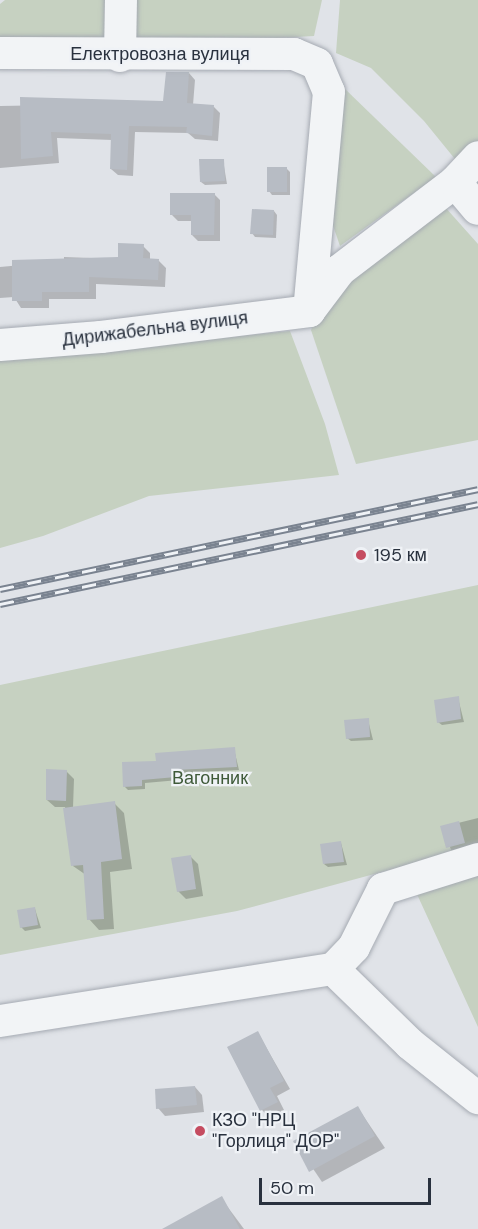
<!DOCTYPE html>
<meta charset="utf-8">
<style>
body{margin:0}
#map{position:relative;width:478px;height:1229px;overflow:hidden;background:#e0e3e8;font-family:"DM Sans",sans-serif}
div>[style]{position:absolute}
.green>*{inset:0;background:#c6d1c1}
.shadow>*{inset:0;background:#0003}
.building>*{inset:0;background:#b7bcc4}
.roads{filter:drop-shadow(0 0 2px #a5aab2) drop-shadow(0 0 2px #a5aab2)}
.minor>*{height:32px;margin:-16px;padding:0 16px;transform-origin:16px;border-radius:16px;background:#f2f4f6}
.rail>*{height:7px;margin-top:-3.5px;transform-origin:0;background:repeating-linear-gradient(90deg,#eff2f6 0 14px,#7a8390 0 28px);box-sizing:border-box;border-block:2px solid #7a8390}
.dots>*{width:16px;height:16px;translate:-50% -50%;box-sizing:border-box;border:3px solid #eff2f6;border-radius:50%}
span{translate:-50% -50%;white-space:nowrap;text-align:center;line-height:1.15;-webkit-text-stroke:4.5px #eff2f6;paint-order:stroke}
.street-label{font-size:18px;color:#29313e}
.poi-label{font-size:18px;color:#29313e}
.left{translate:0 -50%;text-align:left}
.park-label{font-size:18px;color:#3e5938}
.scale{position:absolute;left:259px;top:1178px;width:172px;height:27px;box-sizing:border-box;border:3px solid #29313e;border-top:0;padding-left:8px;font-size:18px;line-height:21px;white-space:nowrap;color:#29313e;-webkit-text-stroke:4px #eff2f6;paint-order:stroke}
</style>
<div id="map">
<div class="green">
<div style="clip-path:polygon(5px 0,109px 0,111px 15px,103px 39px,0 43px,0 4px)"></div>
<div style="clip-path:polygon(132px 0,322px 0,314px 36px,131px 46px)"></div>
<div style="clip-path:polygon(340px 0,478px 0,478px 144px,459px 164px,424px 121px,371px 68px,336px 53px)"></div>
<div style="clip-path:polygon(344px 88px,436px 177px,340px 246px,331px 220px)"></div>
<div style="clip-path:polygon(445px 207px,478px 244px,478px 440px,356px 464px,311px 330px,321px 306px,374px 252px)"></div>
<div style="clip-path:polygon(290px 331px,325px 424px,339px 475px,149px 496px,43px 536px,0 548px,0 352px,112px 348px)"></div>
<div style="clip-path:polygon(478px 585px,478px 1027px,404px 866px,237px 911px,0 955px,0 685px)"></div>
</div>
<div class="shadow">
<div style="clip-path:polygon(189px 73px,195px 80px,193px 105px,214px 107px,220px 113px,218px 141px,195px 139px,188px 133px,135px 132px,133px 176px,118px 175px,111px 169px,112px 140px,57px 138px,59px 163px,0 168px,0 106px,165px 103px)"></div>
<div style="clip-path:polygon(223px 160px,227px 184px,205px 185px,201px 182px)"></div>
<div style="clip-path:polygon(286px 168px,290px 172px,290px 195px,272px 195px,269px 191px)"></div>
<div style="clip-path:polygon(214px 194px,220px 200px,220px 241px,198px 241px,192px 235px,192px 221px,178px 221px,172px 215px)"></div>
<div style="clip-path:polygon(274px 211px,277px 215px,276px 238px,255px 237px,252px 233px)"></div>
<div style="clip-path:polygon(143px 246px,150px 253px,150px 260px,159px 261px,166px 268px,165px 287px,96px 284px,96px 299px,49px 299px,49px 308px,21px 308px,14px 297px,0 298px,0 267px,64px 261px,64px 257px,119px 259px)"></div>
<div style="clip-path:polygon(458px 698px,464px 722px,442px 725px,438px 722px)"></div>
<div style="clip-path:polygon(368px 720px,373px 740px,351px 741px,347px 738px)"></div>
<div style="clip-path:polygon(234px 749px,239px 770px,178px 773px,179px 780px,145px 783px,145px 789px,128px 790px,124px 786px,157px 762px)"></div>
<div style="clip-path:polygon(66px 771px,74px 779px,73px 808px,114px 803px,124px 813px,132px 869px,110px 872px,114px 929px,99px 930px,89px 919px,86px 875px,73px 866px,65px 807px,55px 807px,47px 800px)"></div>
<div style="clip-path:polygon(478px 818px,478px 847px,452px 852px,442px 827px)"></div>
<div style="clip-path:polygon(341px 843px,347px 865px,328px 867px,324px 864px)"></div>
<div style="clip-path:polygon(190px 856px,198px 864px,203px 896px,186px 899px,178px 891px)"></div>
<div style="clip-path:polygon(35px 909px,41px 928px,25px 931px,21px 927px)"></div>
<div style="clip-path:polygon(258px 1033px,290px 1089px,277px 1096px,284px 1110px,269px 1117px,262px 1110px)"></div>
<div style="clip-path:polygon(195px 1087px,202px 1095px,204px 1112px,165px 1116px,158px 1108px)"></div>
<div style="clip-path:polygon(358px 1108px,385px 1148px,322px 1182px,295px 1142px)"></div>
<div style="clip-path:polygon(221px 1198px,244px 1229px,187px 1229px)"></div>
</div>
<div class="building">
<div style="clip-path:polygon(166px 72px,189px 72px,187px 103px,214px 105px,212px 136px,186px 133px,187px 127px,129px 126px,127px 170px,110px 169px,111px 134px,51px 132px,53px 156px,21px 159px,20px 97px,163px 101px)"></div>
<div style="clip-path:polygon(199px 159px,224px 159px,225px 181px,200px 182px)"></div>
<div style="clip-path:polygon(267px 167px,287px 167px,287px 192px,267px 192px)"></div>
<div style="clip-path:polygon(170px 193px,215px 193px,214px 235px,191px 235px,191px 215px,170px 215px)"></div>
<div style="clip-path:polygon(252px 209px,274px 210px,273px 235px,250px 234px)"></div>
<div style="clip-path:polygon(118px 243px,144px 244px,143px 258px,159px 259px,158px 280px,89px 277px,89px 292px,42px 292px,42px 301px,12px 301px,12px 260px,118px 257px)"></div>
<div style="clip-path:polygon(459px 696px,461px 719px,437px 723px,434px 700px)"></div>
<div style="clip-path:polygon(369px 718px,370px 737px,346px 739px,344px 720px)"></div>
<div style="clip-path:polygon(235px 747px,237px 767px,176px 770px,176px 777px,142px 780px,142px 786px,123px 787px,122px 762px,156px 761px,155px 753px)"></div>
<div style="clip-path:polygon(46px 769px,67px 770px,66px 801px,46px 800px)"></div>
<div style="clip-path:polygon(115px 801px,122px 859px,101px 862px,104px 919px,87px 920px,83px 865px,71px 866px,63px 808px)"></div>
<div style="clip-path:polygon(459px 821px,465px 843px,446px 848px,440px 826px)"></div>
<div style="clip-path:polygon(341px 841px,344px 862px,323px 864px,320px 844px)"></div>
<div style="clip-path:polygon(191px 855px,196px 889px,177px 892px,171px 858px)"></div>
<div style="clip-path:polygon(35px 907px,38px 925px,20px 928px,17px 910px)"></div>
<div style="clip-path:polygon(258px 1031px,284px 1081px,270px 1088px,278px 1102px,260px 1111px,227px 1047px)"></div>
<div style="clip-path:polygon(195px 1086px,197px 1105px,156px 1109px,155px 1089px)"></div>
<div style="clip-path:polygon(358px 1106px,375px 1136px,309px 1172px,293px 1141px)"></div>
<div style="clip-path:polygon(222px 1196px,240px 1229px,162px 1229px)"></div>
</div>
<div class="roads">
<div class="minor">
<div style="left:0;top:53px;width:294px;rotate:0.2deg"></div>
<div style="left:294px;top:54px;width:25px;rotate:23deg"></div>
<div style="left:317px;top:64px;width:30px;rotate:67deg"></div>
<div style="left:329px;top:92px;width:220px;rotate:95.2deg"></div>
<div style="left:120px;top:56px;width:56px;rotate:-89deg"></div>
<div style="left:455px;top:182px;width:35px;rotate:50deg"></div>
<div style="left:309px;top:311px;width:51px;rotate:-52.9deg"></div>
<div style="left:340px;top:270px;width:145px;rotate:-37.4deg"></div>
<div style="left:455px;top:182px;width:34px;rotate:-47deg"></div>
<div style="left:0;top:345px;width:101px;rotate:-4.5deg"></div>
<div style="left:101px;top:337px;width:210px;rotate:-7.1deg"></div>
<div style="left:333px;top:969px;width:107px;rotate:44.2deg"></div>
<div style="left:410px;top:1044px;width:87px;rotate:38.5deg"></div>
<div style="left:0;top:1021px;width:337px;rotate:-8.9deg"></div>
<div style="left:333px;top:969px;width:30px;rotate:-46deg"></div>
<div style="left:354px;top:947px;width:65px;rotate:-63.4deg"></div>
<div style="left:383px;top:889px;width:100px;rotate:-17.5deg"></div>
</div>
</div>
<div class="rail">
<div style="left:0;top:589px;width:488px;rotate:-11.8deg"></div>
<div style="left:0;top:604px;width:488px;rotate:-11.8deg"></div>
</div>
<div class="dots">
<div style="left:361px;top:555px;background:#c54c60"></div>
<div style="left:200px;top:1131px;background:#c54c60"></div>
</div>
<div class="street-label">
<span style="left:160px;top:54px">Електровозна вулиця</span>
<span style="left:155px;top:329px;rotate:-7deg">Дирижабельна вулиця</span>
</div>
<div class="poi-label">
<span class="left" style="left:374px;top:555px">195 км</span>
<span class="left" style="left:212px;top:1131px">КЗО "НРЦ<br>"Горлиця" ДОР"</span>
</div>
<div class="park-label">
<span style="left:210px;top:778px">Вагонник</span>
</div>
<div class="scale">50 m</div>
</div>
